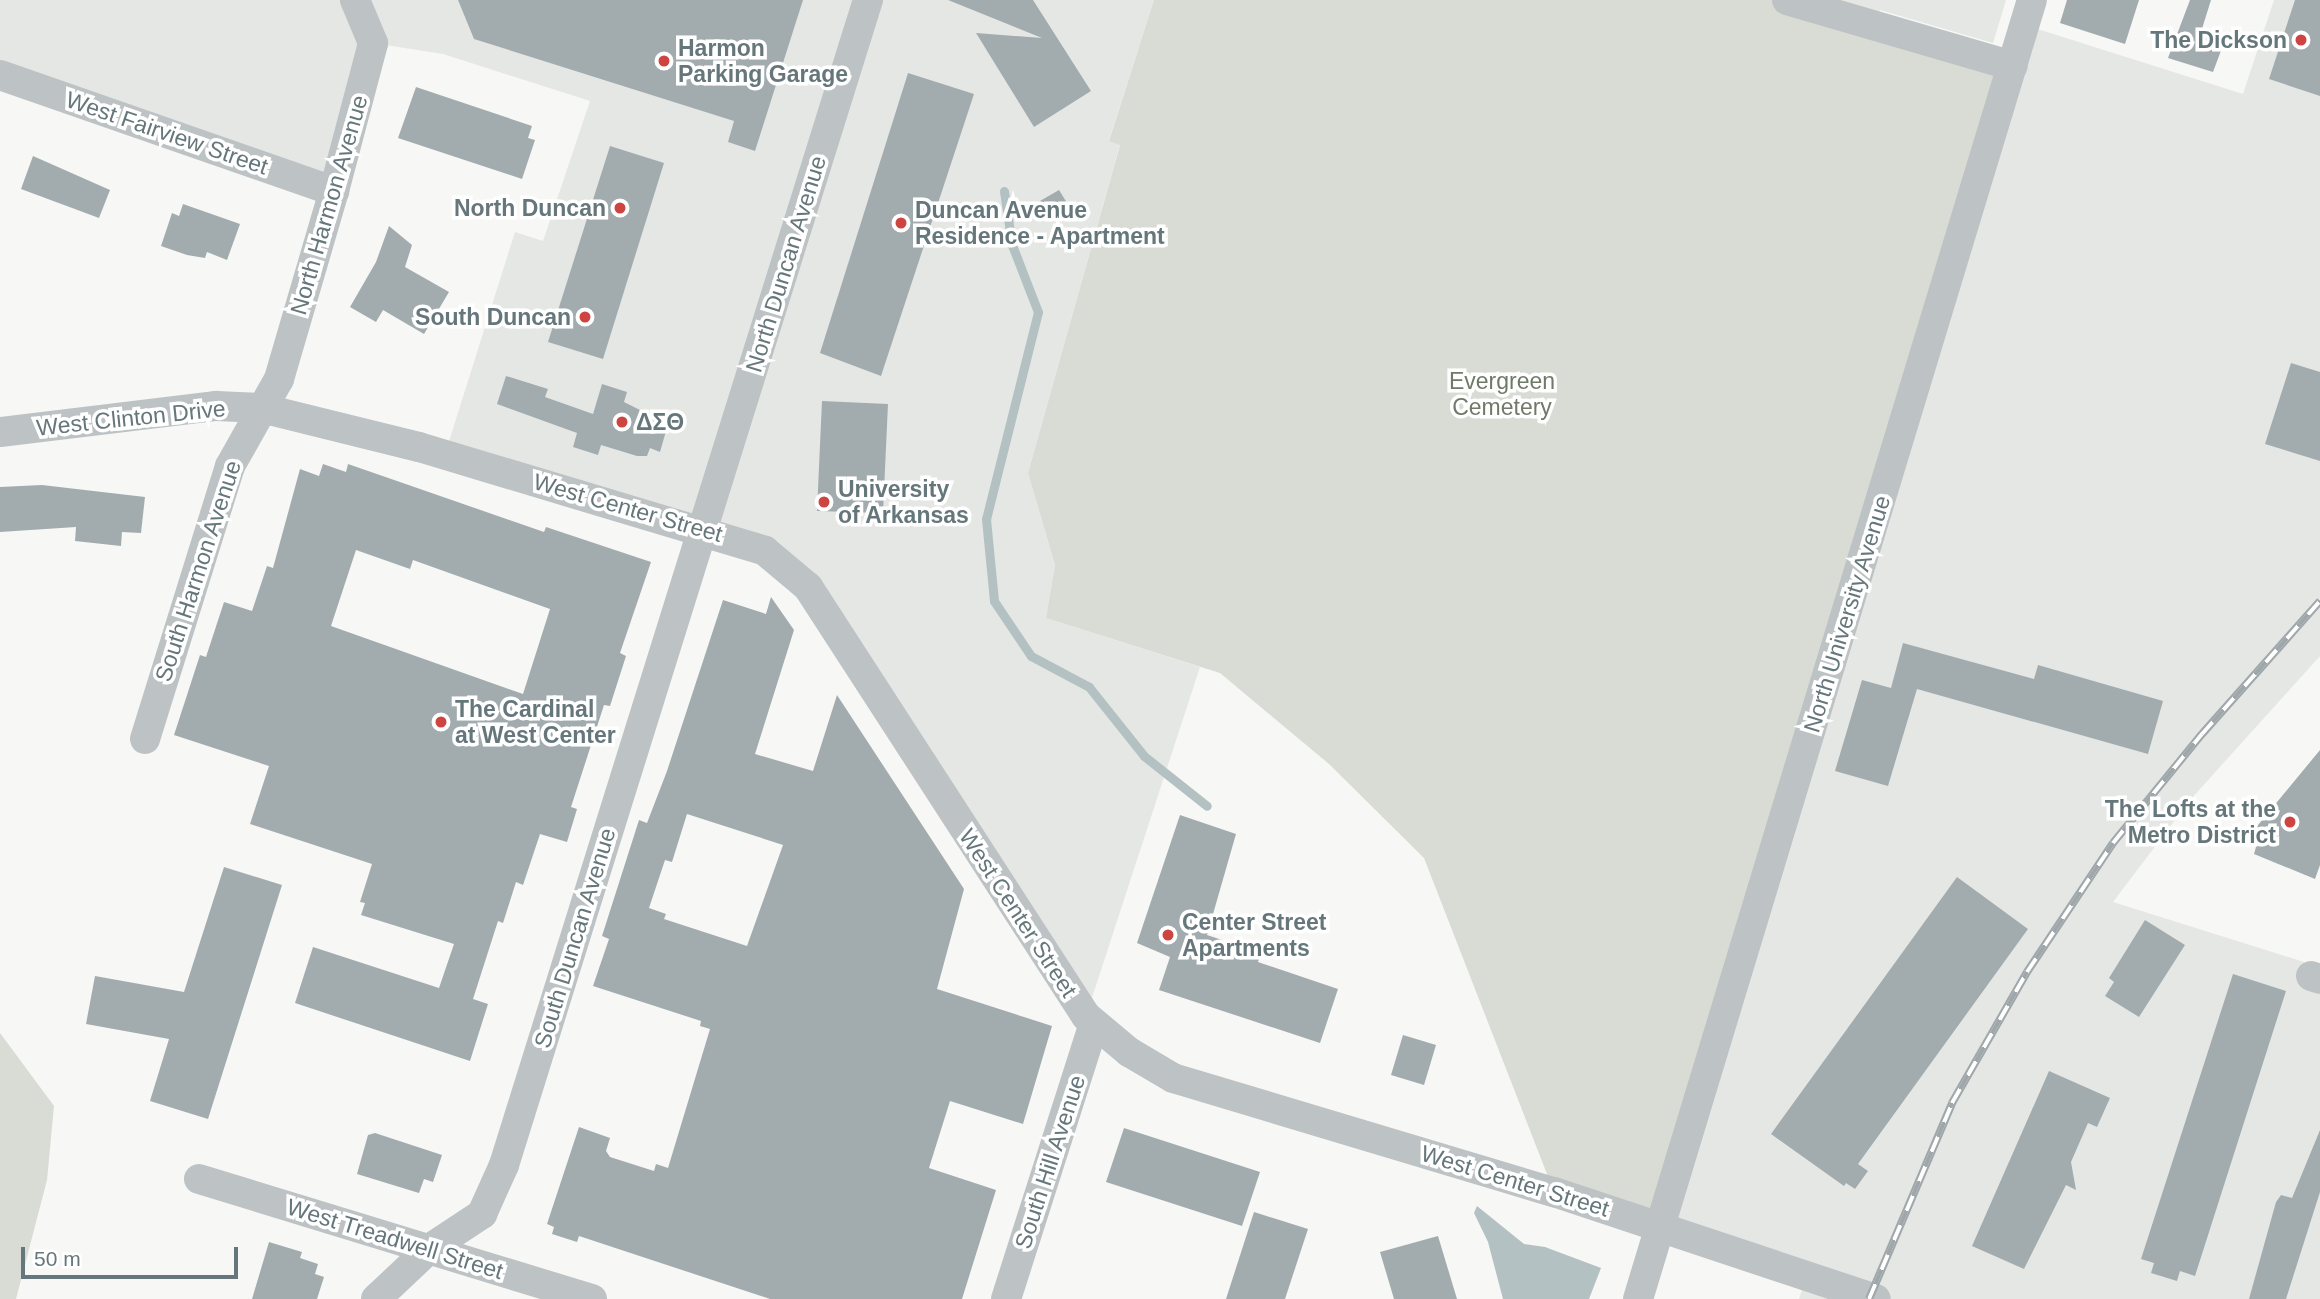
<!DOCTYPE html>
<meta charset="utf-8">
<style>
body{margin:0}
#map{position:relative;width:2320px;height:1299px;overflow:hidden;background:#f7f7f5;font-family:Arial,sans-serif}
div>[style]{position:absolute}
.built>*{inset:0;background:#e5e7e5}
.green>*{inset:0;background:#d8dcd5}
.water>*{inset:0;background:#b3c1c2}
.stream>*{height:9px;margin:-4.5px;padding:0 4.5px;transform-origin:4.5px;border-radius:4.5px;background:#b3c1c2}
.building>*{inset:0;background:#a2acaf}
.minor>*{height:30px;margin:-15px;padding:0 15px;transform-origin:15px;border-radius:15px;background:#bdc2c4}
.rail>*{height:8px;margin-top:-4px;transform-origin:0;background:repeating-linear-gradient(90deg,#fff 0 16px,#9fa7aa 0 32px);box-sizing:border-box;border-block:2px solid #9fa7aa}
.dots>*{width:19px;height:19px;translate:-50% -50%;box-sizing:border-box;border:4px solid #fff;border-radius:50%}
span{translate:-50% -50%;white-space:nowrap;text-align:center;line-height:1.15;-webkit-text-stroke:7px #fff;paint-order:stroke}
.poi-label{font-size:23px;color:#66777c;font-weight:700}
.right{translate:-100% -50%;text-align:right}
.left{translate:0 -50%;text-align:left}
.street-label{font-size:23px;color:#66777c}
.park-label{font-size:23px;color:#6f7a68}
.scale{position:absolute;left:21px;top:1247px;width:217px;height:32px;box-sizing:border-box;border:4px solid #66777c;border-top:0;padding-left:9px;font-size:21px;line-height:24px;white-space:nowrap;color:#66777c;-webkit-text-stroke:5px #fff;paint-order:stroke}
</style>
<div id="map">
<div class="built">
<div style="clip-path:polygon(0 0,1154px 0,1109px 140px,1120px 144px,1028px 473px,1055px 565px,1046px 618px,1200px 667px,1086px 1016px,765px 551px,445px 454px,515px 232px,543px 241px,590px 101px,443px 54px,373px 43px,334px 191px,0 75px)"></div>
<div style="clip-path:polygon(1787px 0,2006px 0,1993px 43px,1880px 10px,1874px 27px)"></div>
<div style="clip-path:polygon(2274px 0,2320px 0,2320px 656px,2191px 799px,2113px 902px,2304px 962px,2311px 976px,2320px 979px,2320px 1299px,1799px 1299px,1807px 1274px,1660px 1228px,2025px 25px,2243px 94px)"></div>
</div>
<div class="green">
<div style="clip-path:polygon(1154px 0,1787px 0,2013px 66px,1660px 1228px,1554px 1192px,1424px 858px,1329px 764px,1220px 673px,1046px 618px,1055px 565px,1028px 473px,1120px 145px,1109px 141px)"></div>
<div style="clip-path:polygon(0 1033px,54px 1106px,47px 1180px,16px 1299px,0 1299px)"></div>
</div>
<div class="water">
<div style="clip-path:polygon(1477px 1206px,1524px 1244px,1545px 1247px,1601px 1268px,1589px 1299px,1503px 1299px,1488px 1242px,1474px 1213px)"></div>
</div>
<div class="stream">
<div style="left:1004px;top:191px;width:55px;rotate:81.6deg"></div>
<div style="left:1012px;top:245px;width:72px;rotate:68.8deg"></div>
<div style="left:1038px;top:312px;width:213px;rotate:104.1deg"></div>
<div style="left:986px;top:519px;width:82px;rotate:84.4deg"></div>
<div style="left:994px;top:601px;width:66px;rotate:56.1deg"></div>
<div style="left:1031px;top:656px;width:66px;rotate:28.1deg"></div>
<div style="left:1089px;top:687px;width:88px;rotate:51.4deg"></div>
<div style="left:1144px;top:756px;width:80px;rotate:38.4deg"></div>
</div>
<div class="building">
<div style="clip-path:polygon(458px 0,803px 0,755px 151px,728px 142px,734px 121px,474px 39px)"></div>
<div style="clip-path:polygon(948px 0,1033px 0,1091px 91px,1034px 127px,976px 33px,1042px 38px)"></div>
<div style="clip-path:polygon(2067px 0,2139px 0,2125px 44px,2060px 23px)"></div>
<div style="clip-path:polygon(2190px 0,2211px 0,2201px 32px,2213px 36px,2210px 43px,2222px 48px,2213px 72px,2168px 58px)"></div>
<div style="clip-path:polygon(2295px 0,2320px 0,2320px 96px,2269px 79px)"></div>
<div style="clip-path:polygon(908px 73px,974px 94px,881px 376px,820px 353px)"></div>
<div style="clip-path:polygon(416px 87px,532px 126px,528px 138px,535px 140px,522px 179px,398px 138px)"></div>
<div style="clip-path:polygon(610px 146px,664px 163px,603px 359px,548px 342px)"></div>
<div style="clip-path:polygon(33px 156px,110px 190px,99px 218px,21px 189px)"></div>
<div style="clip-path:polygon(1059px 190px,1072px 211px,1053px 222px,1040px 201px)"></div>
<div style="clip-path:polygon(183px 204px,240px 224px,227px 260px,207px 252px,205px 258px,187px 255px,161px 246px,172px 213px,179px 216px)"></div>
<div style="clip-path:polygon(389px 226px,412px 245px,405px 267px,449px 292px,424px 334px,383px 310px,376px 322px,350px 307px,376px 262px)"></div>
<div style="clip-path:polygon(2291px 363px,2320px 372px,2320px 461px,2265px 444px)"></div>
<div style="clip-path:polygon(506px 376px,548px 389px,545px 397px,593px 414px,602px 384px,627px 392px,624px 402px,668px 424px,660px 452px,650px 448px,647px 456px,637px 456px,601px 445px,598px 455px,573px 447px,577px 433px,497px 404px)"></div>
<div style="clip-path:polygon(822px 401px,888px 404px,883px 513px,817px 511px)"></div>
<div style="clip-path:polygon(evenodd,323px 464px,346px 472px,348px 464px,544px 532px,546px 527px,651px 562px,620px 653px,626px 656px,610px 706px,604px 705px,571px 807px,577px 809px,567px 842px,540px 834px,523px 885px,516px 882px,503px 923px,498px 921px,473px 999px,488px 1004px,470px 1061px,295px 1003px,313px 947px,439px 988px,454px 944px,361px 915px,365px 903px,360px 902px,372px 864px,250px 824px,269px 766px,174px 735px,200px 655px,206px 657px,224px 602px,252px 611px,267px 566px,273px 568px,300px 469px,319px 476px,323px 464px,356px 550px,410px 569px,413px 560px,550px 609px,523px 694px,331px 626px,356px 550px)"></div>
<div style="clip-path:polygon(42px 485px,145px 497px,141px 533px,122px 532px,121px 546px,75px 541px,76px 527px,0 532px,0 487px)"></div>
<div style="clip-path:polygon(evenodd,771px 597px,794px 630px,755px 754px,813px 771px,837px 695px,964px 889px,937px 989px,1052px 1026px,1023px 1124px,950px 1101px,929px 1168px,996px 1190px,962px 1299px,770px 1299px,579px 1236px,577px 1242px,552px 1234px,554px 1227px,547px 1224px,579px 1127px,610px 1138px,606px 1151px,610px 1157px,654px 1171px,656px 1164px,668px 1168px,710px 1029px,700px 1026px,701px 1021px,593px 986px,609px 939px,602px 936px,639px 820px,647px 823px,667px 771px,723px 600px,766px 614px,771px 597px,687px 814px,783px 845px,747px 946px,664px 919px,666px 914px,649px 908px,665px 860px,672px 862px,687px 814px)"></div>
<div style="clip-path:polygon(1903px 643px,2034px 679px,2038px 665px,2163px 701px,2148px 754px,1917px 689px,1888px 786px,1835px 771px,1862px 680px,1891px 688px)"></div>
<div style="clip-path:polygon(2320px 750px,2320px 865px,2315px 879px,2254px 854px,2260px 833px,2254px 830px)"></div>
<div style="clip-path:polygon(1180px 815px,1236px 834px,1207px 935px,1261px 953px,1258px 962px,1338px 989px,1320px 1043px,1159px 990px,1170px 957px,1137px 943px)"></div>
<div style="clip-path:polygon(224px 867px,282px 885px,208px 1119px,150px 1101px,169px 1039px,86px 1024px,95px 976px,184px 992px)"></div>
<div style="clip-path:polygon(1957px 877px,2028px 929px,1858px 1164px,1868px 1171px,1855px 1189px,1846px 1183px,1844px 1186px,1771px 1134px)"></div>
<div style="clip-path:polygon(2145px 920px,2185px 945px,2139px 1017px,2105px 996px,2114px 982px,2109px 978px)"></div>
<div style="clip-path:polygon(2233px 974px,2286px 991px,2195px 1276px,2180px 1271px,2177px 1281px,2151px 1273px,2154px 1263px,2141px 1259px)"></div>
<div style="clip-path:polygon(1403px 1035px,1436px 1045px,1424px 1085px,1391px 1075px)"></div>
<div style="clip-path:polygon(2049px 1071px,2110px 1098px,2097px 1127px,2088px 1123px,2071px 1162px,2076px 1190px,2066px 1185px,2024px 1269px,1972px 1246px)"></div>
<div style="clip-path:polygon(1124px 1128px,1260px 1172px,1242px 1226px,1106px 1182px)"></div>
<div style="clip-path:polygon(2320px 1130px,2320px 1192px,2286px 1299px,2249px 1299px,2276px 1202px,2281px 1195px,2292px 1198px)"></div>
<div style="clip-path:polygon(375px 1133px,442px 1155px,433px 1182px,424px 1179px,419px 1193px,357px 1174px,368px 1135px)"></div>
<div style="clip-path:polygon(1254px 1212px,1308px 1229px,1285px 1299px,1226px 1299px)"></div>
<div style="clip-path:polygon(1438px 1236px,1457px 1299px,1394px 1299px,1380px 1252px)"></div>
<div style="clip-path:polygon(269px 1242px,302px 1252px,300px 1258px,318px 1264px,315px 1274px,324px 1277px,317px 1299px,252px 1299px)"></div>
</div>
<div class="minor">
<div style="left:1787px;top:0;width:235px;rotate:16.3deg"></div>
<div style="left:0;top:75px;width:354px;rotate:19.2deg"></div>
<div style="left:0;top:432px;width:218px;rotate:-6.9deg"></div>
<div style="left:216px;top:406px;width:45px;rotate:2.5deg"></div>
<div style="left:261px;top:408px;width:163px;rotate:13.9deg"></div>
<div style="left:419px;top:447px;width:361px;rotate:16.7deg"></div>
<div style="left:765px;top:551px;width:56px;rotate:39.9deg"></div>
<div style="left:808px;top:587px;width:511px;rotate:57.06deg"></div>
<div style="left:1086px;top:1016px;width:56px;rotate:39.9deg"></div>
<div style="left:1129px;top:1052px;width:51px;rotate:30.6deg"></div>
<div style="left:1173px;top:1078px;width:398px;rotate:16.7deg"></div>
<div style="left:1554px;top:1192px;width:339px;rotate:18.4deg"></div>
<div style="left:145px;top:739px;width:286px;rotate:-72.7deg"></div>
<div style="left:230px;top:466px;width:100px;rotate:-60.6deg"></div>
<div style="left:279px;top:379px;width:196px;rotate:-73.7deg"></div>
<div style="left:334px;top:191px;width:153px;rotate:-75.2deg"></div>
<div style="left:373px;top:43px;width:47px;rotate:-112.7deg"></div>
<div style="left:2311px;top:976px;width:9px;rotate:18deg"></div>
<div style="left:199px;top:1179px;width:411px;rotate:17deg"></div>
<div style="left:376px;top:1299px;width:73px;rotate:-43.3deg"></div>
<div style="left:429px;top:1249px;width:64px;rotate:-33.4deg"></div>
<div style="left:482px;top:1214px;width:54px;rotate:-65.8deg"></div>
<div style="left:504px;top:1165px;width:1221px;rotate:-72.65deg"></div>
<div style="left:1006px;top:1299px;width:287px;rotate:-72.3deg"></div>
<div style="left:1638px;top:1299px;width:1357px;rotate:-73.13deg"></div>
</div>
<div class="rail">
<div style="left:1869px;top:1299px;width:213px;rotate:-67deg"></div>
<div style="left:1952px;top:1103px;width:151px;rotate:-60.2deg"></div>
<div style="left:2027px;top:972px;width:155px;rotate:-56.3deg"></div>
<div style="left:2113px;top:843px;width:141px;rotate:-50.8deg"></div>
<div style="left:2202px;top:734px;width:178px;rotate:-48.4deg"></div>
</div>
<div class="dots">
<div style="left:2301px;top:40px;background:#cd4440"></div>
<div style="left:664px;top:61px;background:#cd4440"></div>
<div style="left:620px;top:208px;background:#cd4440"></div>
<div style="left:901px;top:223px;background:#cd4440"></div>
<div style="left:585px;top:317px;background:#cd4440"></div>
<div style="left:622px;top:422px;background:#cd4440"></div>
<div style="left:824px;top:502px;background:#cd4440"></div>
<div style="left:441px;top:722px;background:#cd4440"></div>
<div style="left:2290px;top:822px;background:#cd4440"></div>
<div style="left:1168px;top:935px;background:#cd4440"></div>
</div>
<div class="poi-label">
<span class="right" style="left:2287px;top:40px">The Dickson</span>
<span class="left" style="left:678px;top:61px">Harmon<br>Parking Garage</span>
<span class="right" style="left:606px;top:208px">North Duncan</span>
<span class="left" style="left:915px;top:223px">Duncan Avenue<br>Residence - Apartment</span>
<span class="right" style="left:571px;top:317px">South Duncan</span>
<span class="left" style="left:636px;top:422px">ΔΣΘ</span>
<span class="left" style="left:838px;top:502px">University<br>of Arkansas</span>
<span class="left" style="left:455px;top:722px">The Cardinal<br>at West Center</span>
<span class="right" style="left:2276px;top:822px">The Lofts at the<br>Metro District</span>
<span class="left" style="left:1182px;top:935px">Center Street<br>Apartments</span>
</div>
<div class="street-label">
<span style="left:167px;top:133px;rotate:19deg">West Fairview Street</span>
<span style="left:329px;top:205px;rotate:-74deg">North Harmon Avenue</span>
<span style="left:786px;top:264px;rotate:-73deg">North Duncan Avenue</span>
<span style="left:131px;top:418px;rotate:-6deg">West Clinton Drive</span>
<span style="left:628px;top:508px;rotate:16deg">West Center Street</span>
<span style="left:198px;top:571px;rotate:-72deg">South Harmon Avenue</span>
<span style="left:1847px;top:614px;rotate:-73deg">North University Avenue</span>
<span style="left:1018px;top:913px;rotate:57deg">West Center Street</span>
<span style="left:575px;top:938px;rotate:-73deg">South Duncan Avenue</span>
<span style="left:1050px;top:1162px;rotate:-72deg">South Hill Avenue</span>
<span style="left:1515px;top:1181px;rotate:17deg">West Center Street</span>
<span style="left:395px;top:1239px;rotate:17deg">West Treadwell Street</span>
</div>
<div class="park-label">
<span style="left:1502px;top:394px">Evergreen<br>Cemetery</span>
</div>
<div class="scale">50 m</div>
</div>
